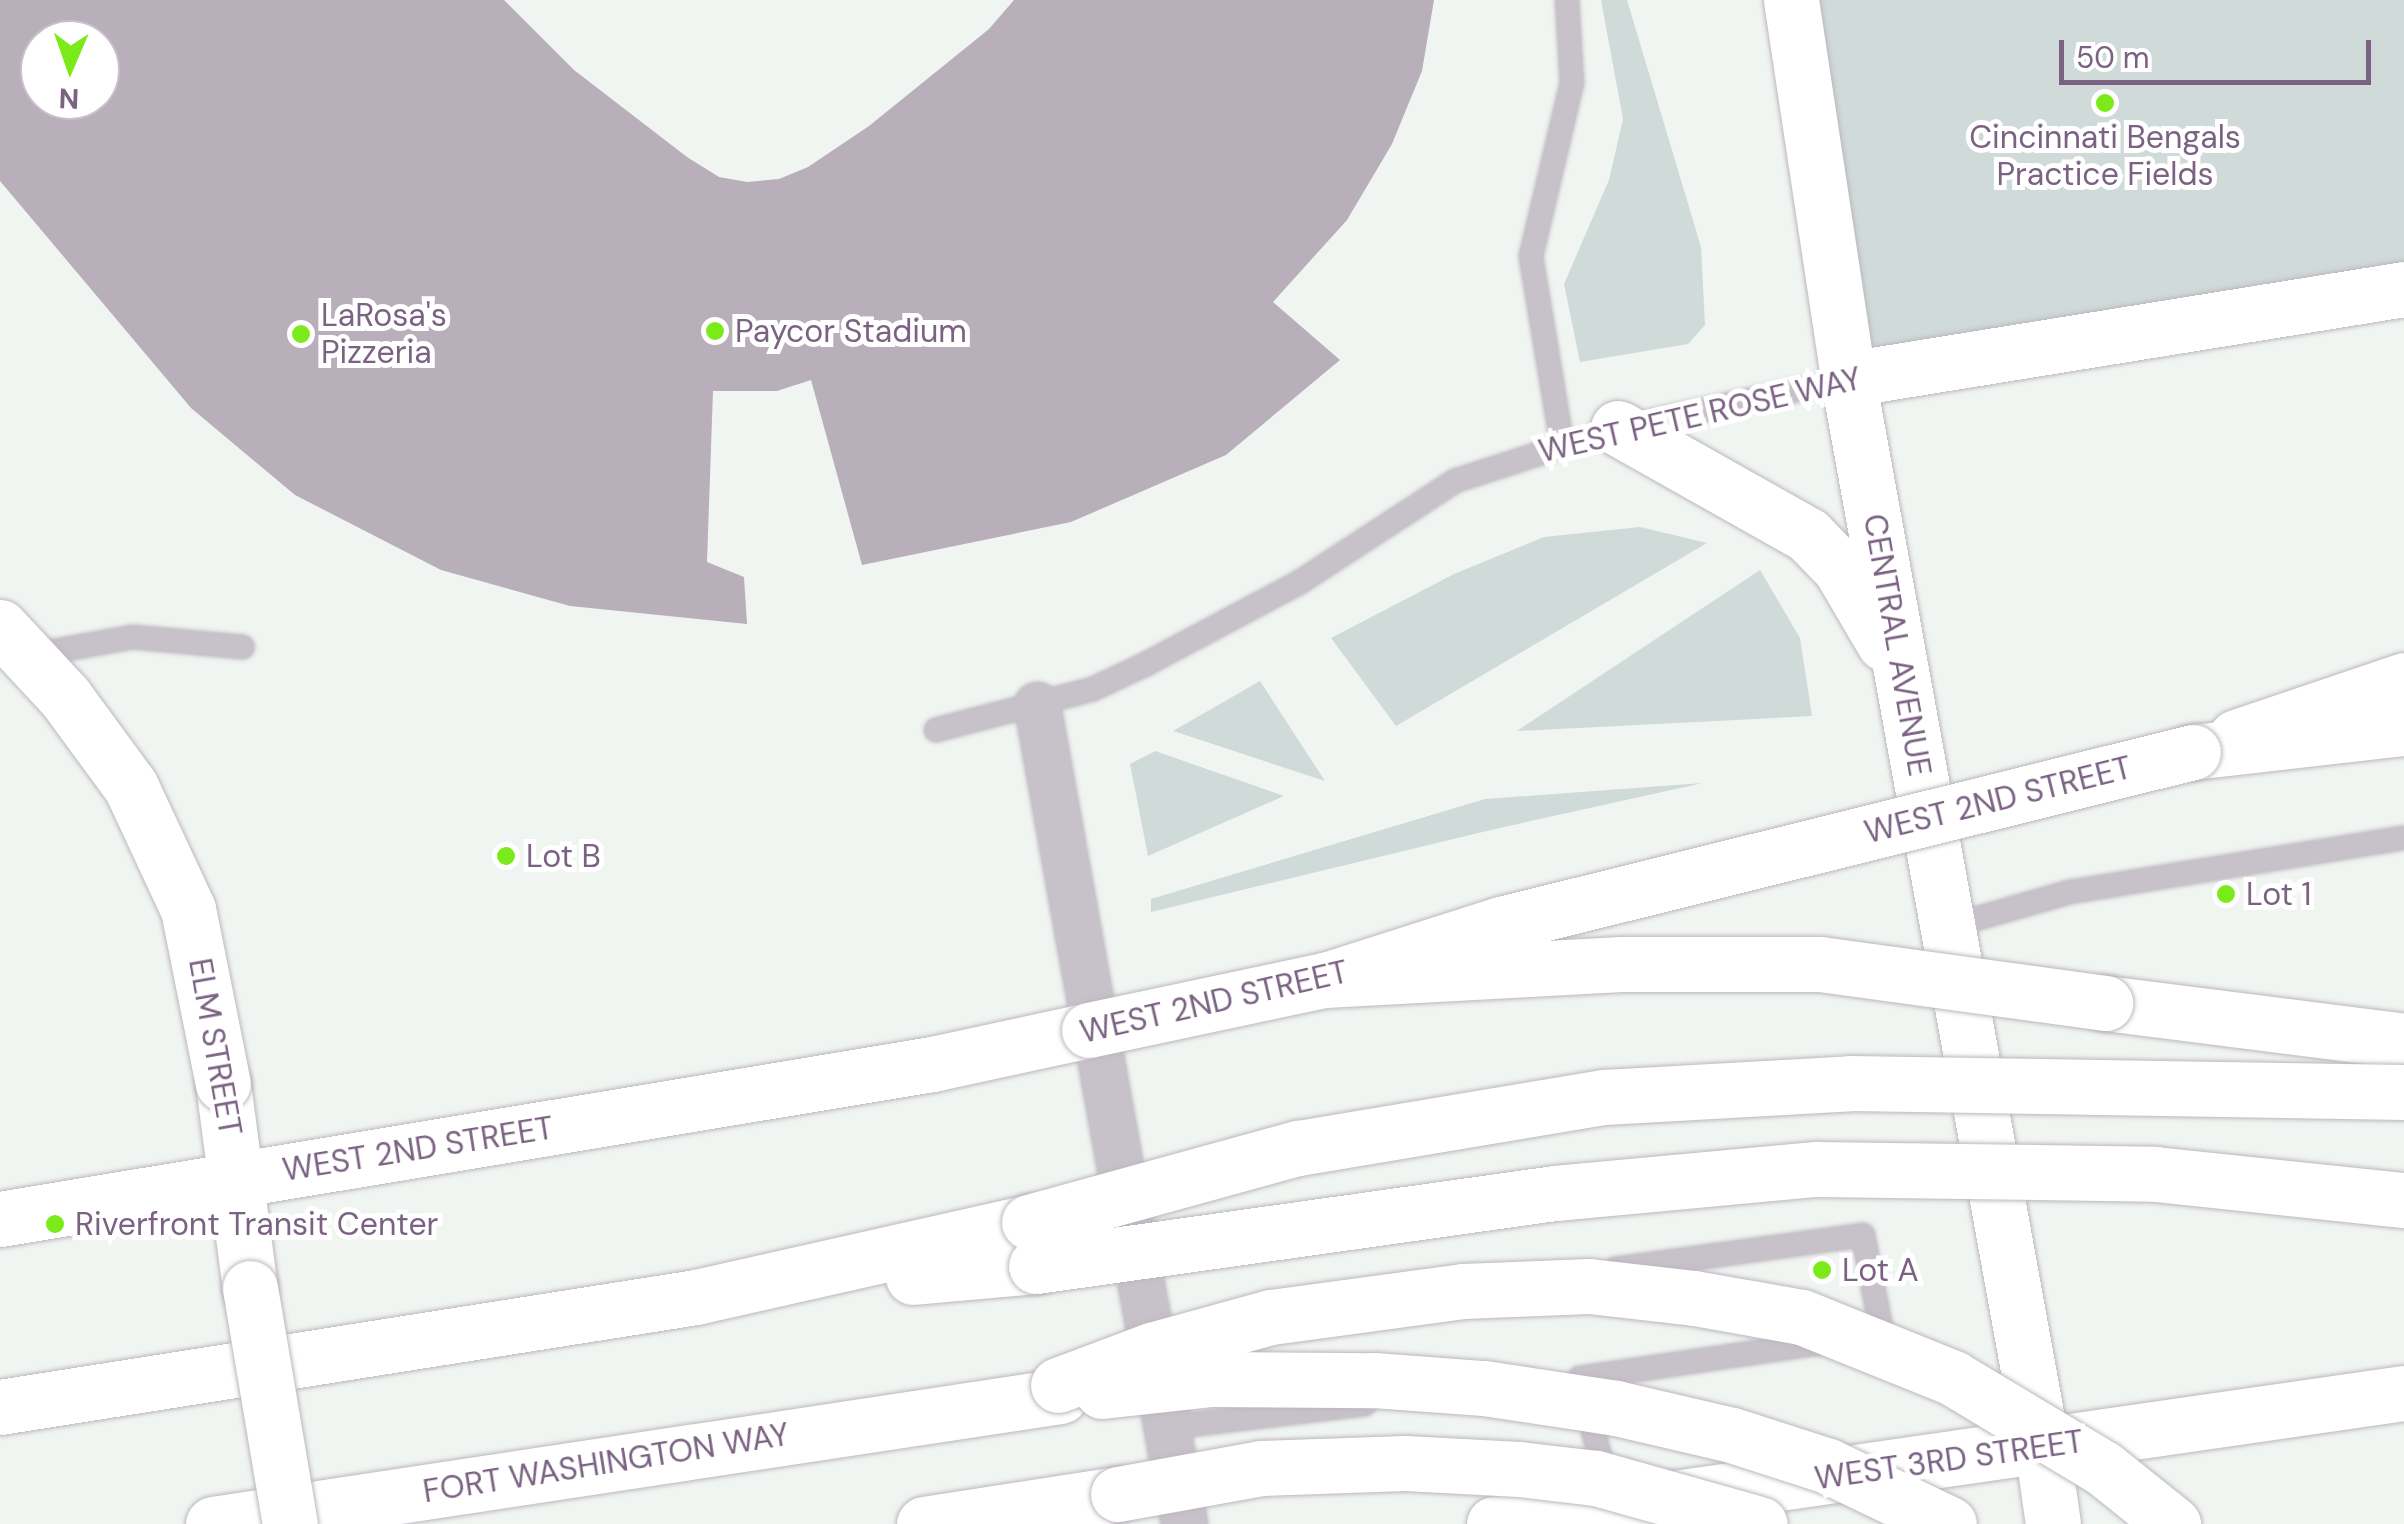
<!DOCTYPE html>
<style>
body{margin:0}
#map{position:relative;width:2404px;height:1524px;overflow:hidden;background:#f0f5f2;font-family:"DM Sans",sans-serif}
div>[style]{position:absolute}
.green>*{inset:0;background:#cfdad9}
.building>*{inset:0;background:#b8afbb}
.roads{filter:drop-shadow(0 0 2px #bdb6bf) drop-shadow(0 0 2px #bdb6bf)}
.lane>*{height:22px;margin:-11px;padding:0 11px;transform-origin:11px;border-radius:11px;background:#c7c2c9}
.street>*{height:45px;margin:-22.5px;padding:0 22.5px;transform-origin:22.5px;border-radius:22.5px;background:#c7c2c9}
.secondary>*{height:55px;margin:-27.5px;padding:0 27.5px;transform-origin:27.5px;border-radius:27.5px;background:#fff}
.primary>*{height:55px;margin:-27.5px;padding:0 27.5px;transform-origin:27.5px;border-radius:27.5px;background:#fff}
.highway>*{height:55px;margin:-27.5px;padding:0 27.5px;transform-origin:27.5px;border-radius:27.5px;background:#fff}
.bridges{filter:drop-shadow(0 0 2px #bdb6bf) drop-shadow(0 0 2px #bdb6bf)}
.secondary-bridge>*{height:55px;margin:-27.5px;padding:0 27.5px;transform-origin:27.5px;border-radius:27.5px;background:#fff}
.primary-bridge>*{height:55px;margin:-27.5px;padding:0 27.5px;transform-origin:27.5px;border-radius:27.5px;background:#fff}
.highway-bridge>*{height:55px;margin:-27.5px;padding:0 27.5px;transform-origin:27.5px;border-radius:27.5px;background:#fff}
.dots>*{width:28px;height:28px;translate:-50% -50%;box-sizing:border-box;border:5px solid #fff;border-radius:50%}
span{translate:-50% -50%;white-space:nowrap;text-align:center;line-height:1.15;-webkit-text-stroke:10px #fff;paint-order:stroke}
.poi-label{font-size:32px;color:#7b6283}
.left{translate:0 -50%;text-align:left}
.street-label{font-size:32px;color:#7b6283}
.north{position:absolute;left:20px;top:20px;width:100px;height:100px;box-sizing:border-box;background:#fff;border:2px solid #cac0cd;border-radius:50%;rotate:182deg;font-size:28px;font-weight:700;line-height:40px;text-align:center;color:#7b6283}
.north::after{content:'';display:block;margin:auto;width:35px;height:45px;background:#7bea1b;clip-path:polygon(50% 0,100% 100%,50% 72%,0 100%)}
.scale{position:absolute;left:2059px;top:40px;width:312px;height:45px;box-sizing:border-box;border:5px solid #7b6283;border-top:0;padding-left:12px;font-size:30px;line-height:35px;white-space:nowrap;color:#7b6283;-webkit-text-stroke:8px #fff;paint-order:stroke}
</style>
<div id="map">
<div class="green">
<div style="clip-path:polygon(1601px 0,1627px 0,1701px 247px,1705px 325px,1688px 344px,1580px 362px,1564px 284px,1609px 180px,1623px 119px)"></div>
<div style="clip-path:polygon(1791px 0,2404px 0,2404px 289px,1848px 379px)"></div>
<div style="clip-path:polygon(1640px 527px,1707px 543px,1396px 726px,1331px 638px,1454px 574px,1544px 537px)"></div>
<div style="clip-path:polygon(1760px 570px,1800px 638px,1812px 716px,1517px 731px)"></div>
<div style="clip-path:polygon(1260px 681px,1325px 781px,1173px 731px)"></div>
<div style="clip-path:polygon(1155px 751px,1284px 796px,1148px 856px,1130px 764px)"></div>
<div style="clip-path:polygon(1703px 783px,1495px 829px,1151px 912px,1151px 899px,1485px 799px)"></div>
</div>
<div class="building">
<div style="clip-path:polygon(evenodd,0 0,504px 0,574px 70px,687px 157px,719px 177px,747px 182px,779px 179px,808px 167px,869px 126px,989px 29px,1014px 0,1434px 0,1422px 71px,1392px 144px,1347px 220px,1273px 302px,1340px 360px,1226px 455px,1071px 522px,862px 565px,811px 380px,777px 391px,713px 391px,707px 562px,744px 577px,747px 624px,570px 606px,441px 570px,295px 495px,191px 408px,0 181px,0 0,40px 40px,100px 40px,100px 100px,40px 100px,40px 40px)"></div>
</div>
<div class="roads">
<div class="lane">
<div style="left:1562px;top:444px;width:191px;rotate:-99.4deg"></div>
<div style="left:1531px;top:256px;width:178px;rotate:-76.7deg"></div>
<div style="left:1572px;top:83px;width:83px;rotate:-93.4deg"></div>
<div style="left:33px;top:655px;width:102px;rotate:-10.2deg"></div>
<div style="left:133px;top:637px;width:110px;rotate:5.2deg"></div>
<div style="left:936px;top:730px;width:162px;rotate:-14.6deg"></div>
<div style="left:1093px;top:689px;width:56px;rotate:-25.2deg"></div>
<div style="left:1144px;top:665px;width:177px;rotate:-28deg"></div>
<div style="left:1300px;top:582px;width:185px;rotate:-33.1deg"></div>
<div style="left:1455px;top:481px;width:171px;rotate:-18deg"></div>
<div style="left:1618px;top:428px;width:235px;rotate:-12deg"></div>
<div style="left:1947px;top:927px;width:128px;rotate:-15.9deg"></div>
<div style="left:2070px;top:892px;width:338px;rotate:-9.2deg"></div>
<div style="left:1616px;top:1269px;width:249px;rotate:-7.8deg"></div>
<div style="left:1863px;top:1235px;width:101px;rotate:79.1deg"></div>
<div style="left:1882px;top:1334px;width:12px;rotate:171deg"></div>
<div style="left:1176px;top:1404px;width:22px;rotate:80deg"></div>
<div style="left:1180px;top:1426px;width:186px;rotate:-6.8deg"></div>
<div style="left:1605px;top:1477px;width:102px;rotate:-104.2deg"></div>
<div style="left:1580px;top:1378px;width:251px;rotate:-8.3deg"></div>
</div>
<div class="street">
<div style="left:1037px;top:705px;width:832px;rotate:79.82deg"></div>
</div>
<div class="secondary">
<div style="left:1791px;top:0;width:383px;rotate:81.4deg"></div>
<div style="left:1848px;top:379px;width:1085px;rotate:79.7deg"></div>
<div style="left:1848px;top:379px;width:563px;rotate:-9.19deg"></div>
<div style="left:1618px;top:428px;width:218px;rotate:29.4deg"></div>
<div style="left:1808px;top:535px;width:46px;rotate:45.9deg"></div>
<div style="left:1840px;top:568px;width:87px;rotate:59.6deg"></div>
<div style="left:223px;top:1084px;width:206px;rotate:82.5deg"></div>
</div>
<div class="primary">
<div style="left:2236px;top:737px;width:177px;rotate:-18.7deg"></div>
<div style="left:0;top:1219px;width:945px;rotate:-9.44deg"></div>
<div style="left:932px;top:1064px;width:161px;rotate:-12.2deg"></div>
<div style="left:2042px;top:1447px;width:78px;rotate:81.9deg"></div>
<div style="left:1494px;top:1524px;width:919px;rotate:-8.19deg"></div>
</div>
<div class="highway">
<div style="left:2193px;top:752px;width:212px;rotate:-6.5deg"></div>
<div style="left:2105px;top:1003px;width:301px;rotate:7.2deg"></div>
<div style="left:913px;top:1277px;width:123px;rotate:-5.1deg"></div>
<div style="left:0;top:1407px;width:705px;rotate:-8.98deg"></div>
<div style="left:696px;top:1297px;width:341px;rotate:-12.7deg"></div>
<div style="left:213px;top:1524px;width:857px;rotate:-8.59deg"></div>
<div style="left:924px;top:1524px;width:196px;rotate:-8.8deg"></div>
</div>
</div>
<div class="bridges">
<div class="secondary-bridge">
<div style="left:0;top:627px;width:96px;rotate:47.1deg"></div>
<div style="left:65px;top:697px;width:112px;rotate:53.7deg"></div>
<div style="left:131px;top:787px;width:135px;rotate:65deg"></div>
<div style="left:188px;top:909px;width:178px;rotate:78.7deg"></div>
<div style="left:250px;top:1288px;width:239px;rotate:80.4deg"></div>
</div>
<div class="primary-bridge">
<div style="left:1089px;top:1030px;width:241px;rotate:-12deg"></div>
<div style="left:1325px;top:980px;width:185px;rotate:-17.7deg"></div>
<div style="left:1501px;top:924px;width:713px;rotate:-13.96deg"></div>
</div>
<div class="highway-bridge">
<div style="left:1325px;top:980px;width:297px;rotate:-3.1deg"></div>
<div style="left:1622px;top:964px;width:198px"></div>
<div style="left:1820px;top:964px;width:288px;rotate:7.8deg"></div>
<div style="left:1029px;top:1222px;width:279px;rotate:-15.4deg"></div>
<div style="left:1298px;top:1148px;width:310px;rotate:-9.5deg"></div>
<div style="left:1604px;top:1097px;width:247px;rotate:-3.2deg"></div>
<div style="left:1851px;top:1083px;width:553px;rotate:0.93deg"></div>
<div style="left:1036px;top:1266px;width:524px;rotate:-8.01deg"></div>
<div style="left:1555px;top:1193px;width:262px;rotate:-5.3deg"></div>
<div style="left:1816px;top:1169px;width:339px;rotate:0.8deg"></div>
<div style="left:2155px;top:1174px;width:250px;rotate:6deg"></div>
<div style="left:1058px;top:1385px;width:99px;rotate:-20.6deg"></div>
<div style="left:1151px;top:1350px;width:124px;rotate:-15.4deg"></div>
<div style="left:1271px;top:1317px;width:194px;rotate:-7.7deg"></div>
<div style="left:1463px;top:1291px;width:126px;rotate:-2.3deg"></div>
<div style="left:1589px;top:1286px;width:106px;rotate:6.5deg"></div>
<div style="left:1694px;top:1298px;width:110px;rotate:10deg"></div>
<div style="left:1802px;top:1317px;width:163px;rotate:22deg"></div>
<div style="left:1953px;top:1378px;width:175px;rotate:31deg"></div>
<div style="left:2103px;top:1468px;width:90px;rotate:38.7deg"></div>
<div style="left:1102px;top:1391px;width:110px;rotate:-6.3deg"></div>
<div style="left:1211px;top:1379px;width:163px;rotate:0.4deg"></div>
<div style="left:1374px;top:1380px;width:110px;rotate:4.2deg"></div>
<div style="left:1484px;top:1388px;width:134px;rotate:8.6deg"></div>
<div style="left:1616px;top:1408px;width:119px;rotate:13.1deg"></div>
<div style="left:1732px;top:1435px;width:101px;rotate:17.9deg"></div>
<div style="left:1828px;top:1466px;width:134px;rotate:25.6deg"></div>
<div style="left:1118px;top:1494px;width:145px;rotate:-10.3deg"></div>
<div style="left:1261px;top:1468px;width:144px;rotate:-2deg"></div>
<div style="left:1405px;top:1463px;width:114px;rotate:3deg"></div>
<div style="left:1519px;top:1469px;width:78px;rotate:6.7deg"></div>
<div style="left:1596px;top:1478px;width:170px;rotate:15.7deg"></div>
</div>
</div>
<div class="dots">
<div style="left:2105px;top:103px;background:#7bea1b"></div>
<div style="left:715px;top:331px;background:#7bea1b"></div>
<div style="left:301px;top:334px;background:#7bea1b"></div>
<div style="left:506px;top:856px;background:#7bea1b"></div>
<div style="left:2226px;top:894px;background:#7bea1b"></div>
<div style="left:55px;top:1224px;background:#7bea1b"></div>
<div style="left:1822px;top:1270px;background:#7bea1b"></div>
</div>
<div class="poi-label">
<span style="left:2105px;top:156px">Cincinnati Bengals<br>Practice Fields</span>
<span class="left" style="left:321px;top:334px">LaRosa's<br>Pizzeria</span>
<span class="left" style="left:735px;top:331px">Paycor Stadium</span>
<span class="left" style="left:526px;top:856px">Lot B</span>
<span class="left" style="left:2246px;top:894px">Lot 1</span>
<span class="left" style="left:75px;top:1224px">Riverfront Transit Center</span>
<span class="left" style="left:1842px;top:1270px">Lot A</span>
</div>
<div class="street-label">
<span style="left:1700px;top:415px;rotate:-13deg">WEST PETE ROSE WAY</span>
<span style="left:1897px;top:645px;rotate:80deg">CENTRAL AVENUE</span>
<span style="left:1998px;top:800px;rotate:-14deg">WEST 2ND STREET</span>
<span style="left:1214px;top:1002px;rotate:-13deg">WEST 2ND STREET</span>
<span style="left:215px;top:1047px;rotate:80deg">ELM STREET</span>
<span style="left:418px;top:1149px;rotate:-9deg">WEST 2ND STREET</span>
<span style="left:1949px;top:1460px;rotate:-8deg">WEST 3RD STREET</span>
<span style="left:606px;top:1463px;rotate:-9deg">FORT WASHINGTON WAY</span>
</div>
<div class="north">N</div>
<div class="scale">50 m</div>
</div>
